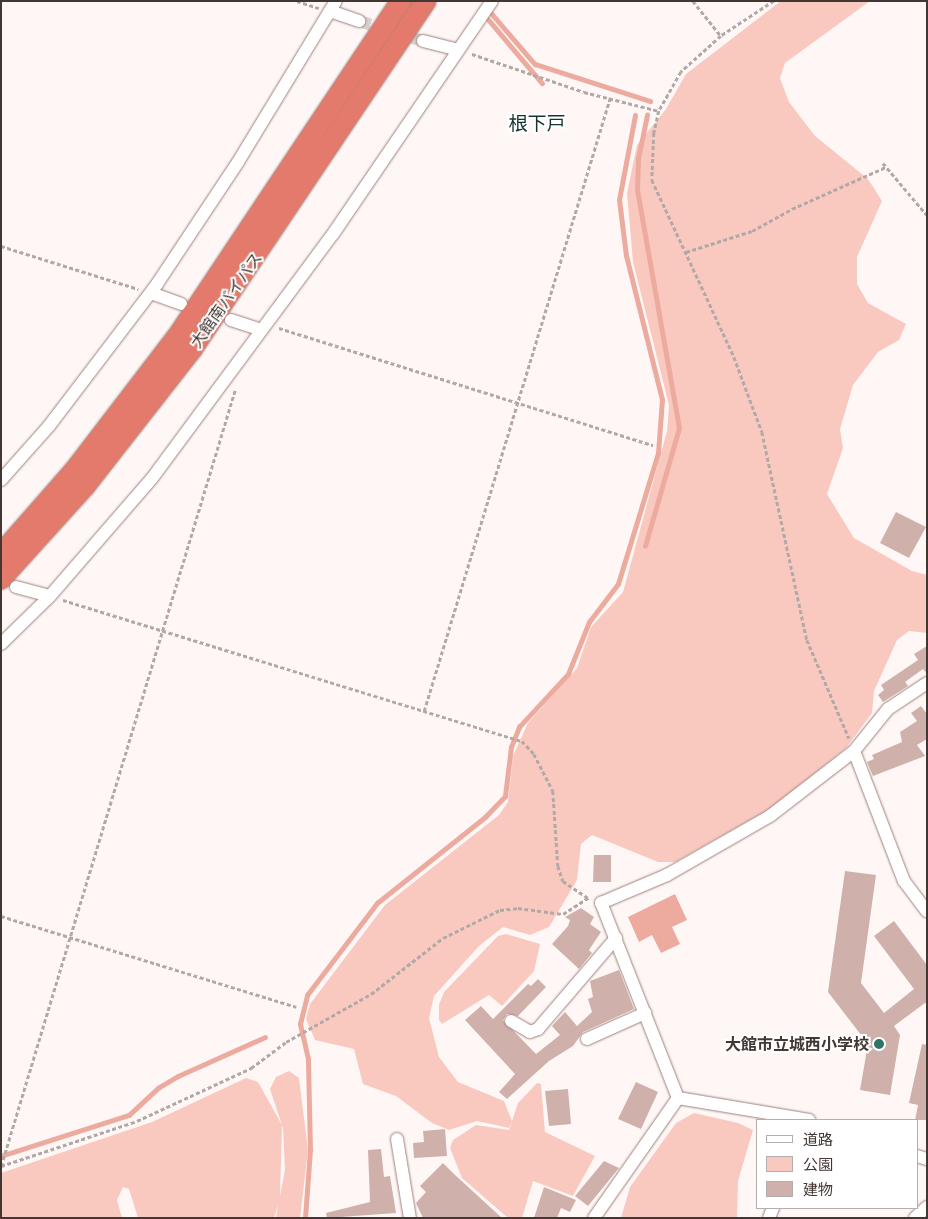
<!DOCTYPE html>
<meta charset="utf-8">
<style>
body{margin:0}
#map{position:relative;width:928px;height:1219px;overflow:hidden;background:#fef7f6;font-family:"Noto Sans","Noto Sans JP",sans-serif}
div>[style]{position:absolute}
.green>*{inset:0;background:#f9c9c0}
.water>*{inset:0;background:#edaba0}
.stream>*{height:4.5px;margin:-2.25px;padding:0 2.25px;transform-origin:2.25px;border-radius:2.25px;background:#edaba0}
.building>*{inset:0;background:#d0b0ab}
.minor-tunnel>*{height:12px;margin-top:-6px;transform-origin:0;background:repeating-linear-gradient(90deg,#d9d1cf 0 12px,transparent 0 18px)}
.path>*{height:2.5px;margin-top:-1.25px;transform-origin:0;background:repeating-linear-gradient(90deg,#b2a9a7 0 4px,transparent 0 6.5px)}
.roads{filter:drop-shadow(0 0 1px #9d807b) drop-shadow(0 0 1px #9d807b)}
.minor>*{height:12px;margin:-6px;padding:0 6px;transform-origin:6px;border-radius:6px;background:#fff}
.trunk>*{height:20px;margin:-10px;padding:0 10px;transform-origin:10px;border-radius:10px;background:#e37a6c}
.dots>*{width:14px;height:14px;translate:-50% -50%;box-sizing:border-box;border:2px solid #fff;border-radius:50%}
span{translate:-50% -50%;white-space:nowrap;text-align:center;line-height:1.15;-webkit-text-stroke:4px #fff;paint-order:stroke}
.street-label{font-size:16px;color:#433734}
.poi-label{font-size:16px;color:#433734;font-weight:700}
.right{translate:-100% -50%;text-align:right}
.quarter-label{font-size:19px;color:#14342e}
.frame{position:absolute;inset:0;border:2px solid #433734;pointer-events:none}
.legend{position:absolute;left:756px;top:1119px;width:162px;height:90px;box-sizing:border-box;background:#fff;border:1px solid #b4afae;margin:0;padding:6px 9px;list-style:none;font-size:15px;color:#433734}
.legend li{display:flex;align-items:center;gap:10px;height:25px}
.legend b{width:25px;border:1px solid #b4afae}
</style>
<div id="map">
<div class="green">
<div style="clip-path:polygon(781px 1px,870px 1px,785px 63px,780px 78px,789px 102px,815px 136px,868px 179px,882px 201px,857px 257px,857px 284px,868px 303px,906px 324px,899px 340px,878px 352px,853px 385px,840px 429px,843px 448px,827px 494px,854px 538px,912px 571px,927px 575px,927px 633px,909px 631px,897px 640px,874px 691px,872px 713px,846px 748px,771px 808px,675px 862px,658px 862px,592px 835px,581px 844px,577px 880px,549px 927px,530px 935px,503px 927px,479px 946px,434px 996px,429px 1018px,439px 1057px,458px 1082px,504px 1101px,512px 1121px,509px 1128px,477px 1121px,449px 1130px,432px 1123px,396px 1096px,363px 1084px,354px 1049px,315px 1040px,306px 1019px,310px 1004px,385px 905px,499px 815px,508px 802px,513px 756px,528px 723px,577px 668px,591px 627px,623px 592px,667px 431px,669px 405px,633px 262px,627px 193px,637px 145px,666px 109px,686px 74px)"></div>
<div style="clip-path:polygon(506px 934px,540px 944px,534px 971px,502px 1006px,489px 995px,442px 1024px,439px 1020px,439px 1005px,444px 992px,498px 936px)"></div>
<div style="clip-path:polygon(289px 1071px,299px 1078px,308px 1150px,300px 1218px,276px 1218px,278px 1205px,274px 1218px,138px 1218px,129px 1189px,123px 1187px,117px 1200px,122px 1218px,1px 1218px,1px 1173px,152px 1122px,246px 1078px,258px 1082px,282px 1125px,280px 1196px,285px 1170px,283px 1128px,270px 1089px,276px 1077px)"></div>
<div style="clip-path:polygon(537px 1083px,541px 1084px,545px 1132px,595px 1156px,573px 1196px,533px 1181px,522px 1218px,508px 1218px,462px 1178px,450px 1148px,453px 1140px,476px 1125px,509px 1130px,518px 1103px)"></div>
<div style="clip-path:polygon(694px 1113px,738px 1123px,753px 1130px,738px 1181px,737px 1218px,621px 1218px,630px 1187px,676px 1123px)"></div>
</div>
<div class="water">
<div style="clip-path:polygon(675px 894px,687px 920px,672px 927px,680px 944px,661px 953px,652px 935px,639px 942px,628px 917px)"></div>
</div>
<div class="stream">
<div style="left:492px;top:14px;width:66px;rotate:49.3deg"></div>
<div style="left:535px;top:64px;width:121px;rotate:17.8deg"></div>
<div style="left:488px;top:19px;width:84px;rotate:49.8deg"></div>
<div style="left:645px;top:546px;width:123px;rotate:-73.9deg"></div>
<div style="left:679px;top:428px;width:242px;rotate:-100deg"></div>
<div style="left:637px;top:190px;width:31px;rotate:-88deg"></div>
<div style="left:638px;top:159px;width:45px;rotate:-78.4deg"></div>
<div style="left:1px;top:1156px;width:134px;rotate:-17.8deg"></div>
<div style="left:129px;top:1115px;width:40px;rotate:-43deg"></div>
<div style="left:158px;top:1088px;width:23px;rotate:-31deg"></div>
<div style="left:178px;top:1076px;width:95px;rotate:-24.1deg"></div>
<div style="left:305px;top:1218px;width:68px;rotate:-85.8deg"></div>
<div style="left:310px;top:1150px;width:91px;rotate:-91.3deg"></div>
<div style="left:308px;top:1059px;width:36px;rotate:-103deg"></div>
<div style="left:300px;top:1024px;width:30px;rotate:-76deg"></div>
<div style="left:307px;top:995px;width:116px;rotate:-52.7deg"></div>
<div style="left:377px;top:903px;width:138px;rotate:-38.5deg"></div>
<div style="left:485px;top:817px;width:29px;rotate:-46deg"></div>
<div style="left:505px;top:796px;width:49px;rotate:-83deg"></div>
<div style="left:511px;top:747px;width:22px;rotate:-68deg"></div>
<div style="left:519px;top:727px;width:72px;rotate:-47.2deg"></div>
<div style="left:568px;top:674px;width:56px;rotate:-68deg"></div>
<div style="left:589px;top:622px;width:48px;rotate:-52.7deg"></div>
<div style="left:618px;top:584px;width:137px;rotate:-73deg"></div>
<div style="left:658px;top:453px;width:53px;rotate:-85.7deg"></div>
<div style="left:662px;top:400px;width:148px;rotate:-104deg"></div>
<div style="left:626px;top:256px;width:56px;rotate:-97.1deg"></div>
<div style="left:619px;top:200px;width:86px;rotate:-79.3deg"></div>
</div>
<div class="building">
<div style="clip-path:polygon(896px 512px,926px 527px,909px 558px,880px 543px)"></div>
<div style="clip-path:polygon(927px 646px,927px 674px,923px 669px,905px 682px,908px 686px,883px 702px,878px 695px,884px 690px,881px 685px,918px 660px,914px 654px)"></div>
<div style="clip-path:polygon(921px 706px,927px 714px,927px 739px,917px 745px,925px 756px,873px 776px,867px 762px,874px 759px,872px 755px,902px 742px,900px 732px,917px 721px,911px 713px)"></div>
<div style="clip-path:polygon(594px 855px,611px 855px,611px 882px,593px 882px)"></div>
<div style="clip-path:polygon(845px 871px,876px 875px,861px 983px,884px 1013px,914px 989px,874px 936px,894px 921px,927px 965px,927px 1005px,925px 1003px,894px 1026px,900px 1035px,890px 1095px,860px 1090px,868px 1044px,828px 992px)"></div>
<div style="clip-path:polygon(581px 908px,594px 917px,590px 924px,601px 932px,589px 950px,592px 953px,579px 969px,552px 944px,568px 926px,570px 920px,565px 917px)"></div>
<div style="clip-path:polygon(619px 970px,634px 1009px,583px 1032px,573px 1046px,549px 1061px,507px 1099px,499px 1092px,515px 1074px,465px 1020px,481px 1006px,493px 1019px,528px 984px,531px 986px,538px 979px,546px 987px,518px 1016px,507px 1014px,503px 1020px,536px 1054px,560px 1035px,552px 1026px,565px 1012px,577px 1026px,592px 1012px,588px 999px,593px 997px,590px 981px)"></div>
<div style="clip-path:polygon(922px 1044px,927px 1045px,927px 1120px,915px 1120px,918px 1105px,909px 1103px)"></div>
<div style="clip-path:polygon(636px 1082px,658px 1092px,641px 1129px,618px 1119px)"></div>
<div style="clip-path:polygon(568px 1089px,571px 1124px,549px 1126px,545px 1091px)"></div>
<div style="clip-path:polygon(445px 1129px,447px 1156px,414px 1158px,413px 1143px,424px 1142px,423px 1131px)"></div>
<div style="clip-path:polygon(381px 1149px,384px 1177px,390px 1176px,396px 1213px,327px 1218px,326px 1213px,370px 1202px,368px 1150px)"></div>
<div style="clip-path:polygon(604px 1161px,619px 1168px,588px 1206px,575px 1196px)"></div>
<div style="clip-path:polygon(443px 1163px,454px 1174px,502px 1218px,423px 1218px,416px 1203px,426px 1192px,420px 1186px)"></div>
<div style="clip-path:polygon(544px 1187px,576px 1200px,570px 1212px,561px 1208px,557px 1218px,534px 1218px)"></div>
</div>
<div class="minor-tunnel">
<div style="left:359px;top:21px;width:67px;rotate:17.4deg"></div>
</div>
<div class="path">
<div style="left:297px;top:1px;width:23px;rotate:18deg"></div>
<div style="left:693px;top:1px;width:45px;rotate:51.3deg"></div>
<div style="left:774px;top:1px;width:64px;rotate:146.6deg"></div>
<div style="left:721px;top:36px;width:54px;rotate:138deg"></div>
<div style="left:681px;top:72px;width:45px;rotate:119.4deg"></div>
<div style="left:659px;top:111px;width:23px;rotate:103deg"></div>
<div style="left:654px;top:133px;width:47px;rotate:92.4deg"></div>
<div style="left:652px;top:180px;width:195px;rotate:65.1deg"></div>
<div style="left:734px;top:357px;width:80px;rotate:69.5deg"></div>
<div style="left:762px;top:432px;width:213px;rotate:77.8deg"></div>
<div style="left:807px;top:640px;width:107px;rotate:66.8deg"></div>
<div style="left:472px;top:54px;width:118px;rotate:18.7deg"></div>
<div style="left:584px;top:92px;width:77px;rotate:14.2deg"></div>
<div style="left:883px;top:163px;width:68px;rotate:49.8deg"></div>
<div style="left:1px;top:246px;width:144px;rotate:17.4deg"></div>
<div style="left:686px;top:252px;width:69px;rotate:-17.7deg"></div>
<div style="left:752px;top:231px;width:46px;rotate:-28.8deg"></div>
<div style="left:792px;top:209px;width:103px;rotate:-24.1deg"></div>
<div style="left:279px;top:328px;width:392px;rotate:17.4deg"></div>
<div style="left:63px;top:600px;width:480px;rotate:17.1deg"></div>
<div style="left:522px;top:741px;width:18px;rotate:47deg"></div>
<div style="left:534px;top:754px;width:42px;rotate:62.8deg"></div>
<div style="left:553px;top:791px;width:75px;rotate:86.2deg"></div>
<div style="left:558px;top:866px;width:16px;rotate:72deg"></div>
<div style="left:563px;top:881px;width:30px;rotate:34deg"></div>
<div style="left:424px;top:711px;width:641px;rotate:-73.12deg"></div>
<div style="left:1px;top:916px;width:309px;rotate:17.1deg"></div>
<div style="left:1px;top:1166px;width:811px;rotate:-73.22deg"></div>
<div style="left:1px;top:1166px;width:143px;rotate:-18.3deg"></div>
<div style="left:137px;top:1121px;width:126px;rotate:-24.9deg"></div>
<div style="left:251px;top:1068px;width:44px;rotate:-36.6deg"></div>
<div style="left:286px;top:1042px;width:98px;rotate:-29.5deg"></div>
<div style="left:371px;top:994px;width:91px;rotate:-37.9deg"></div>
<div style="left:443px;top:938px;width:64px;rotate:-26.2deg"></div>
<div style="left:500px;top:910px;width:18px;rotate:-6deg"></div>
<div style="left:518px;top:908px;width:45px;rotate:7.6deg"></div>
<div style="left:563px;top:914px;width:30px;rotate:-33deg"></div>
</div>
<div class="roads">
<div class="minor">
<div style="left:330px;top:11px;width:31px;rotate:19deg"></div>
<div style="left:423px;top:41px;width:36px;rotate:14deg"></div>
<div style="left:151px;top:293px;width:32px;rotate:20deg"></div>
<div style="left:231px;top:320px;width:32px;rotate:18deg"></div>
<div style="left:1px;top:480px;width:72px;rotate:-48.4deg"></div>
<div style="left:49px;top:426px;width:178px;rotate:-52.7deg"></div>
<div style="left:157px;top:284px;width:146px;rotate:-56.4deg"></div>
<div style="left:238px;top:162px;width:188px;rotate:-58.7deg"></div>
<div style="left:16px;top:587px;width:35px;rotate:15deg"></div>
<div style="left:1px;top:644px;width:69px;rotate:-44.4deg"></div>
<div style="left:50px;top:596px;width:157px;rotate:-49.1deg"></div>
<div style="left:153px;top:477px;width:302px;rotate:-53.5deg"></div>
<div style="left:333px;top:234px;width:282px;rotate:-55.7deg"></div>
<div style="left:854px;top:751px;width:139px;rotate:69deg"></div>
<div style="left:904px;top:881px;width:38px;rotate:53deg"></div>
<div style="left:511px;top:1021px;width:22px;rotate:30deg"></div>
<div style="left:530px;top:1032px;width:9px;rotate:-21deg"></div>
<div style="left:538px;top:1029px;width:120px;rotate:-49.4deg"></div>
<div style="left:587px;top:1039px;width:64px;rotate:-24.1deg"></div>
<div style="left:678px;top:1098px;width:210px;rotate:-111.5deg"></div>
<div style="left:601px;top:903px;width:72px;rotate:-23deg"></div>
<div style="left:667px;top:875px;width:119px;rotate:-29.8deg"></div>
<div style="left:770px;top:816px;width:106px;rotate:-37.7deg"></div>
<div style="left:854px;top:751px;width:54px;rotate:-51deg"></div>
<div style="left:888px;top:709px;width:47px;rotate:-33.7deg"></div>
<div style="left:678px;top:1098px;width:133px;rotate:9.5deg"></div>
<div style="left:397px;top:1139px;width:80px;rotate:80.7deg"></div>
<div style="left:917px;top:1156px;width:10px;rotate:17deg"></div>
<div style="left:594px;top:1218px;width:146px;rotate:-55deg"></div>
<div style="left:769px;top:1218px;width:11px;rotate:-68deg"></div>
<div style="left:915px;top:1218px;width:16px;rotate:-43deg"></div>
</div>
<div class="trunk">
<div style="left:1px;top:554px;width:111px;rotate:-48.7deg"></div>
<div style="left:74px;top:471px;width:169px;rotate:-52.5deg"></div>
<div style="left:177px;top:337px;width:404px;rotate:-56.3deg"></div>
<div style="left:1px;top:579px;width:125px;rotate:-47.9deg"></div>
<div style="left:85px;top:486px;width:174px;rotate:-52deg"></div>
<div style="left:192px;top:349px;width:419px;rotate:-56.1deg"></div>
</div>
</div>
<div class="dots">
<div style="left:879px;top:1044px;background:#2f7467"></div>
</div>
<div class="street-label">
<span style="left:226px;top:300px;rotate:-55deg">大館南バイパス</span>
</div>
<div class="poi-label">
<span class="right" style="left:869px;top:1044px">大館市立城西小学校</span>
</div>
<div class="quarter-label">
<span style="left:537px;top:124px">根下戸</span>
</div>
<div class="frame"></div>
<ul class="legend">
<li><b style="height:6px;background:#fff"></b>道路</li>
<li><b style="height:14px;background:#f9c9c0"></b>公園</li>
<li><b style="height:14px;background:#d0b0ab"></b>建物</li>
</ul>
</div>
